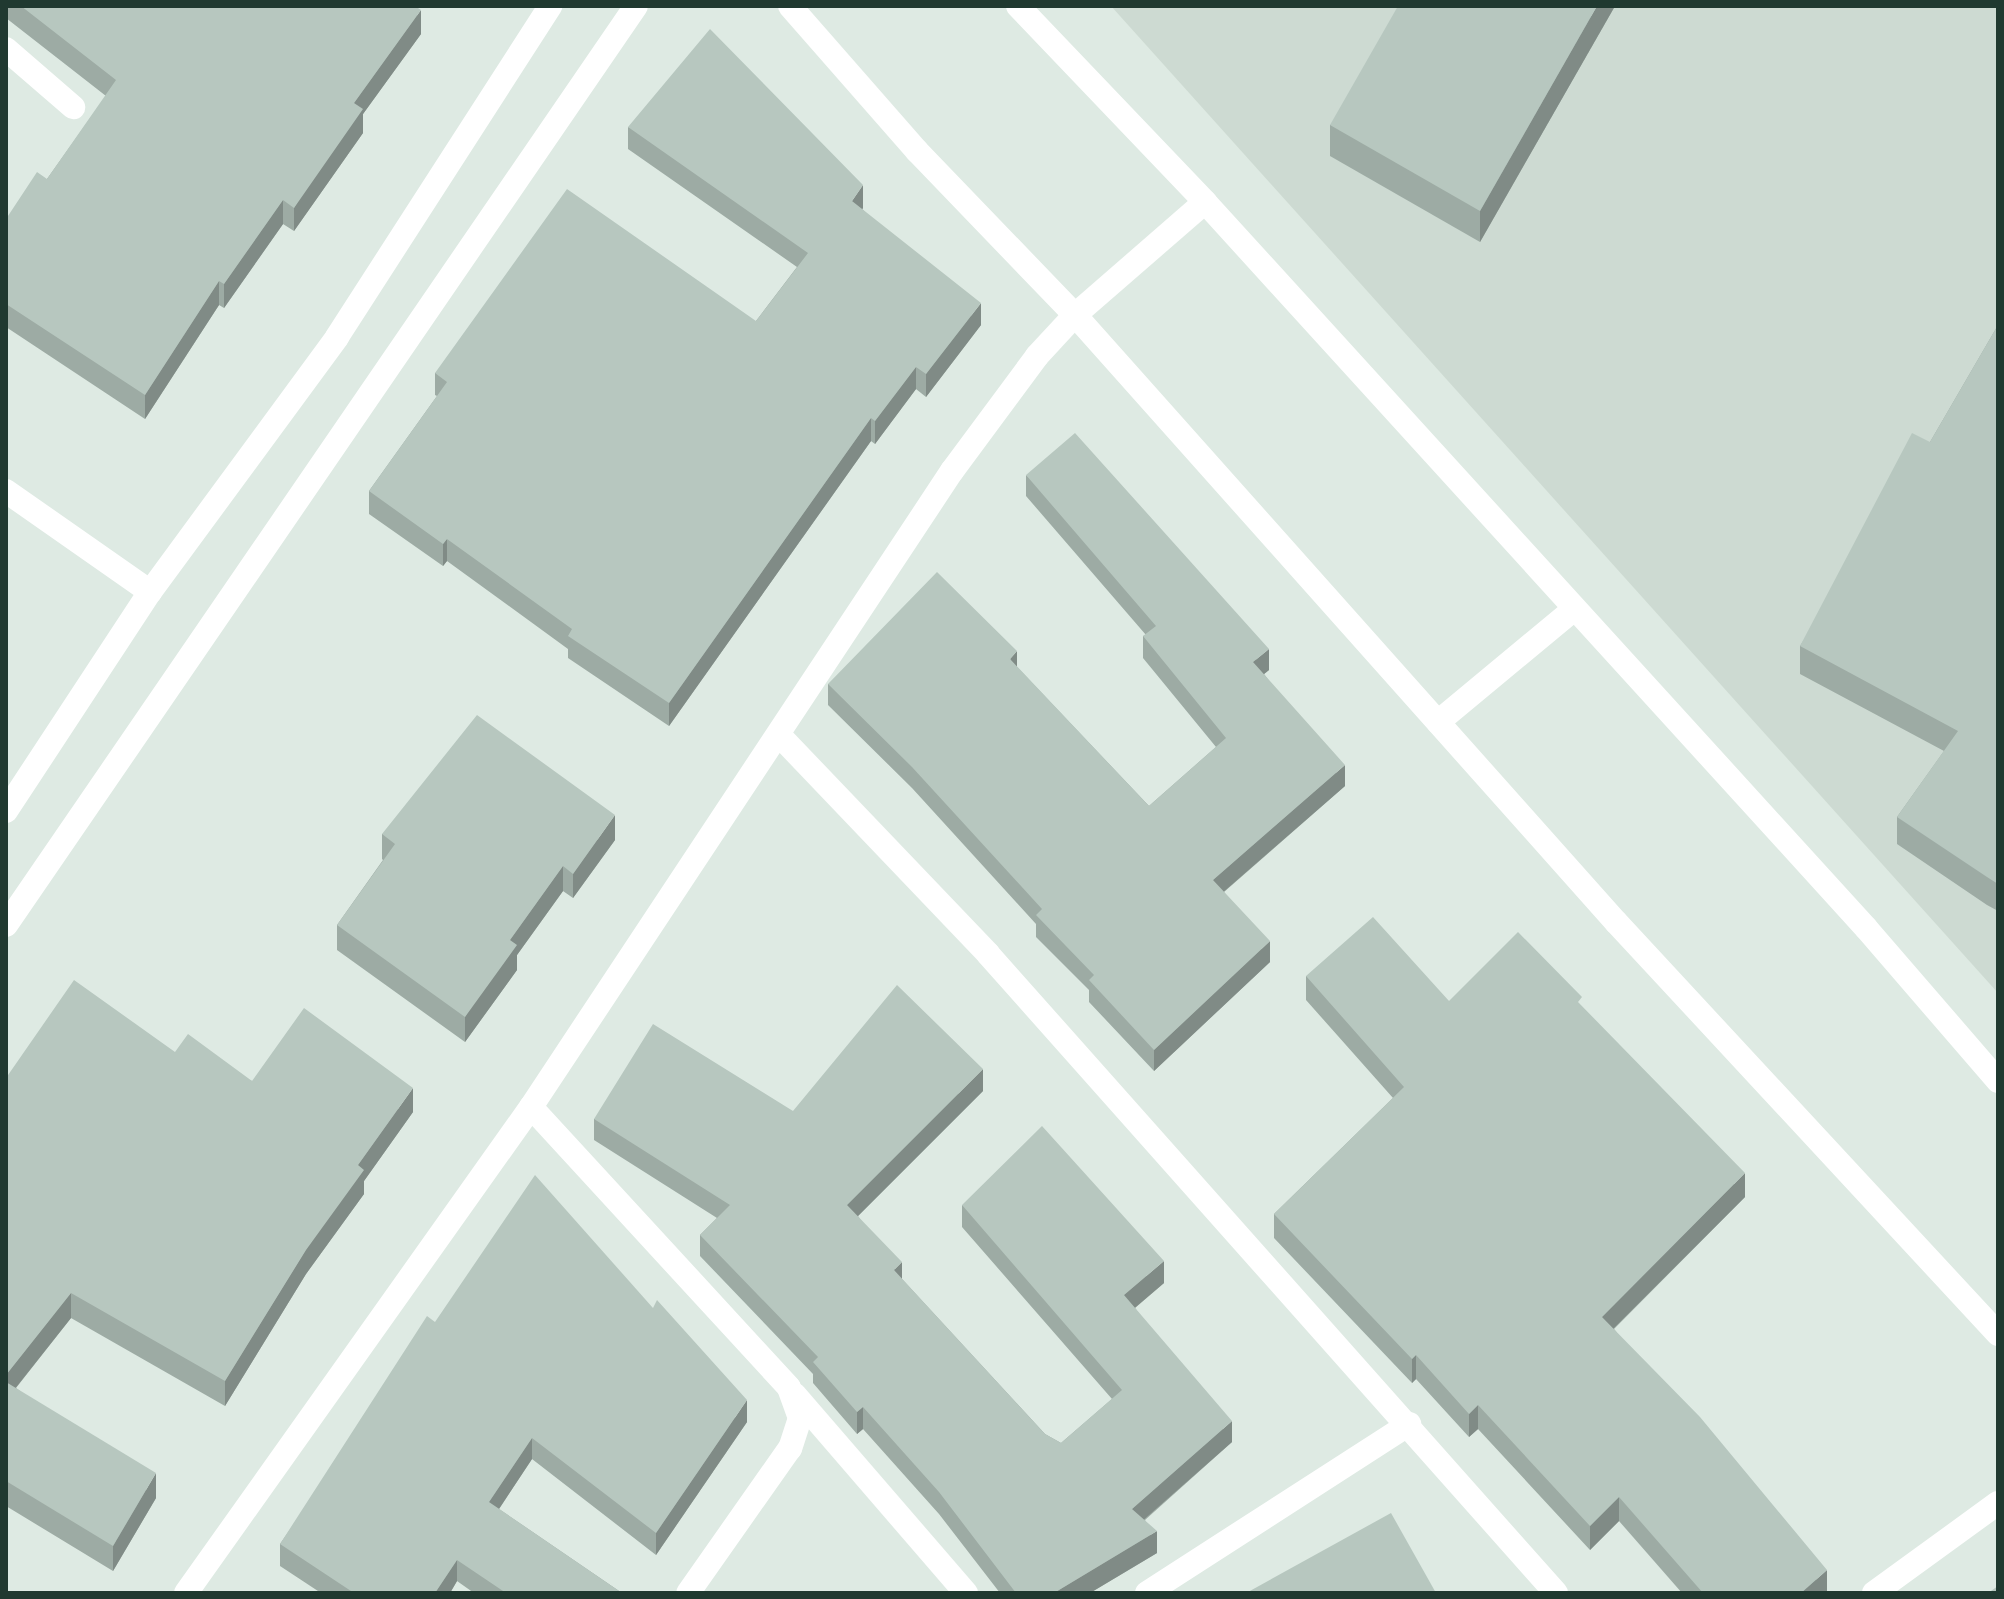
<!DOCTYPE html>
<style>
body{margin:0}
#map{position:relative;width:2004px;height:1599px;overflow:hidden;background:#deeae3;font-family:"Work Sans",sans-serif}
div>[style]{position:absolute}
.built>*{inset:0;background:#cddad2}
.minor>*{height:24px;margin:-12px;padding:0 12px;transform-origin:12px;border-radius:12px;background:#fff}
.wall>*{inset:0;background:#9daba4}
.shaded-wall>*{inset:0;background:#808b86}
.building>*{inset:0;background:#b7c7bf}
span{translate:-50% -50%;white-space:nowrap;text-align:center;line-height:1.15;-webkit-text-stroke:6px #eef7f2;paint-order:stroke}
.frame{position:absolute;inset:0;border:8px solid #203930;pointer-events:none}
</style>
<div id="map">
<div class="built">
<div style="clip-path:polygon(1111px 6px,1998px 6px,1998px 993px)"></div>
</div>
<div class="minor">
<div style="left:790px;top:6px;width:193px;rotate:48.8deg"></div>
<div style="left:917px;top:151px;width:228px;rotate:46.1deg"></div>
<div style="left:1075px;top:315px;width:813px;rotate:48.29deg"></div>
<div style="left:1616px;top:922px;width:562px;rotate:47.16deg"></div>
<div style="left:1018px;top:6px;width:271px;rotate:46.3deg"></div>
<div style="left:1205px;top:202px;width:982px;rotate:47.68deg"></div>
<div style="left:1866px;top:928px;width:202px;rotate:49.2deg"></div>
<div style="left:6px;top:49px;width:89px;rotate:40.9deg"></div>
<div style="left:6px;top:491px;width:176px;rotate:35deg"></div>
<div style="left:1438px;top:722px;width:175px;rotate:-39.7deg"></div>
<div style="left:780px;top:736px;width:301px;rotate:46.3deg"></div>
<div style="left:988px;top:954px;width:855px;rotate:48.37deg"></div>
<div style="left:6px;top:811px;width:262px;rotate:-56.7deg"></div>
<div style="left:150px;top:592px;width:316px;rotate:-53.7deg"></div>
<div style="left:337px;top:337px;width:394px;rotate:-57.2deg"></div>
<div style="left:6px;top:925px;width:1114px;rotate:-55.57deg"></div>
<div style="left:531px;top:1107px;width:381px;rotate:47.4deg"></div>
<div style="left:789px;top:1388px;width:32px;rotate:70deg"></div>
<div style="left:800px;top:1418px;width:32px;rotate:108deg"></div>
<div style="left:790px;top:1448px;width:177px;rotate:125.1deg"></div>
<div style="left:795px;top:1395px;width:262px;rotate:49.2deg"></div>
<div style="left:186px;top:1593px;width:596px;rotate:-54.63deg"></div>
<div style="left:531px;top:1107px;width:763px;rotate:-56.5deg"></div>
<div style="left:952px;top:471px;width:143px;rotate:-53.5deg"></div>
<div style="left:1037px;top:356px;width:56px;rotate:-47.2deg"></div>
<div style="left:1075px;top:315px;width:172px;rotate:-41deg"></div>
<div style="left:1147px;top:1593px;width:312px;rotate:-32.8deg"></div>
<div style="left:1874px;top:1593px;width:153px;rotate:-36deg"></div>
</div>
<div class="wall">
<div style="clip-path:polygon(6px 6px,415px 6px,421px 34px,363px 114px,363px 133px,294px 231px,283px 224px,224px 308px,219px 305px,145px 419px,6px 327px,6px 219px,47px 179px,106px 96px,6px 18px)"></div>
<div style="clip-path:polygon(1615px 6px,1480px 242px,1330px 156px,1330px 125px)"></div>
<div style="clip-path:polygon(628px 127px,863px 208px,862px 209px,981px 325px,926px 397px,916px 389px,875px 444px,871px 441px,669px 726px,568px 658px,568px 649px,447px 561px,443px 566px,369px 514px,369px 491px,437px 396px,435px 395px,435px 373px,756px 321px,797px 267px,628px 149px)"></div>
<div style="clip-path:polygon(1998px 325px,1998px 911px,1987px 905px,1897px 844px,1897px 817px,1944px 751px,1800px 674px,1800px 646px,1930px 442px)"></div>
<div style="clip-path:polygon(1026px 475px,1269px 670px,1264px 674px,1345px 786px,1224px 892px,1270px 962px,1154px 1071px,1089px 1002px,1089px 990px,1036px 937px,1036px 924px,912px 788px,828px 705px,828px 684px,1017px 667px,1149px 806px,1216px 747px,1143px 658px,1143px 636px,1146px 635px,1026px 496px)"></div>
<div style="clip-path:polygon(382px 834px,615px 840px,573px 898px,563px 891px,517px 955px,517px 970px,465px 1042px,337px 950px,337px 925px,383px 860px,382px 859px)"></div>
<div style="clip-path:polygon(1306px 976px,1449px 1001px,1582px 1007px,1745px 1197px,1614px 1329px,1827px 1593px,1682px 1593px,1619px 1521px,1590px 1550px,1478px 1429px,1469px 1437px,1416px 1379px,1412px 1383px,1274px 1238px,1274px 1214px,1393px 1098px,1306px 1000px)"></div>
<div style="clip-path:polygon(175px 1052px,252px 1081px,413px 1112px,364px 1181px,364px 1194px,306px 1274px,225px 1406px,71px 1318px,16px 1388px,156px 1498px,113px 1571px,6px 1506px,6px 1078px)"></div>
<div style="clip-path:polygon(983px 1091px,858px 1216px,902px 1279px,1045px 1434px,1061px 1443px,1112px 1399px,962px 1227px,962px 1205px,1164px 1283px,1135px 1308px,1232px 1442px,1145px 1520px,1157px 1553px,1090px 1593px,1000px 1593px,939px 1514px,863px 1429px,857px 1434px,813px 1383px,813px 1374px,700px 1256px,700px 1235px,717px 1218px,594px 1140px,594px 1119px,793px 1111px)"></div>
<div style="clip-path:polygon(435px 1322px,747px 1422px,656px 1555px,532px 1459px,499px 1509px,622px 1593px,474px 1593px,457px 1581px,450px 1593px,321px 1593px,280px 1566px,280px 1544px)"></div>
</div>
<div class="shaded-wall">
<div style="clip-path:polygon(1597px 6px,1615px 6px,1480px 242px,1480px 211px)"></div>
<div style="clip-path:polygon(421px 10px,421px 34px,363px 114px,363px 133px,294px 231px,294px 208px,354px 103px)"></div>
<div style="clip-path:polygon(863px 185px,863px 208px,852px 224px,852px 201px)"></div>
<div style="clip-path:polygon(283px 200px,283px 224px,224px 308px,224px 284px)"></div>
<div style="clip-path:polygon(219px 281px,219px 305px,145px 419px,145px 395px)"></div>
<div style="clip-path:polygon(981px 303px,981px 325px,926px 397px,926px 374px)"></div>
<div style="clip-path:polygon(916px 367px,916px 389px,875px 444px,875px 421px)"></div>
<div style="clip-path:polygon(871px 418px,871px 441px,669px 726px,669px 703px)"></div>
<div style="clip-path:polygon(447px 539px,447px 561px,443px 566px,443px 544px)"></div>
<div style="clip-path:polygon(1269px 649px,1269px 670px,1253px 683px,1253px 662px)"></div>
<div style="clip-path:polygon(1017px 651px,1017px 673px,1010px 659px)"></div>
<div style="clip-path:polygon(1345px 765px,1345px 786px,1213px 901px,1213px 880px)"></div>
<div style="clip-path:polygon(615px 815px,615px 840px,573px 898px,573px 874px)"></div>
<div style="clip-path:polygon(563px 866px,563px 891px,517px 955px,517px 970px,465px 1042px,465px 1017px,510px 940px)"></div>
<div style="clip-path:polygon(1270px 941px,1270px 962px,1154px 1071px,1154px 1050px)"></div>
<div style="clip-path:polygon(983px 1069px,983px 1091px,847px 1227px,847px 1205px)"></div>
<div style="clip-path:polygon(413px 1088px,413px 1112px,364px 1181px,364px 1194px,306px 1274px,225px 1406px,225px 1381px,358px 1165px)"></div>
<div style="clip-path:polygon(1745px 1173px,1745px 1197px,1602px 1340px,1602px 1317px)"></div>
<div style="clip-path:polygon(1164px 1261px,1164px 1283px,1124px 1317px,1124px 1295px)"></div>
<div style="clip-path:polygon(902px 1262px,902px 1284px,894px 1270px)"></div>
<div style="clip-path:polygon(71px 1293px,71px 1318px,6px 1400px,6px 1375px)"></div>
<div style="clip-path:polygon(1416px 1355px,1416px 1379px,1412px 1383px,1412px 1359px)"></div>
<div style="clip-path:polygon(747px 1400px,747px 1422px,656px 1555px,656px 1533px)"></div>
<div style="clip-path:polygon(1478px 1405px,1478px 1429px,1469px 1437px,1469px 1414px)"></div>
<div style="clip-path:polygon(863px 1407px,863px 1429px,857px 1434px,857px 1412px)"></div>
<div style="clip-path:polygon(1232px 1421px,1232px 1442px,1132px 1530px,1132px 1509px)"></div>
<div style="clip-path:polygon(532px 1438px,532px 1459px,489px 1524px,489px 1502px)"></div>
<div style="clip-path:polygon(156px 1473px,156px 1498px,113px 1571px,113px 1546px)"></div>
<div style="clip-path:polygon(1619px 1497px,1619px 1521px,1590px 1550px,1590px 1526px)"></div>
<div style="clip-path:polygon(1157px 1531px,1157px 1553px,1090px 1593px,1054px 1593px)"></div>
<div style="clip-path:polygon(457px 1560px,457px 1581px,450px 1593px,435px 1593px)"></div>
<div style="clip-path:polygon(1827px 1570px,1827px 1593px,1801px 1593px)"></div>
</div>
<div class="building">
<div style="clip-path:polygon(21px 6px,415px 6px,421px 10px,354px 103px,363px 109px,294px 208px,283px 200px,224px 284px,219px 281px,145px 395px,6px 304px,6px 219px,37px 172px,47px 179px,116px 80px)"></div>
<div style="clip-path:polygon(1398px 6px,1597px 6px,1480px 211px,1330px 125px)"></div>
<div style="clip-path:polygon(710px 29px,863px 185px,852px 201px,981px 303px,926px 374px,916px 367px,875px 421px,871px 418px,669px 703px,568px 636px,572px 629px,447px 539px,443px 544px,369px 491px,447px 382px,435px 373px,567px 189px,756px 321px,808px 253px,628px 127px)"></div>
<div style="clip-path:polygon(1998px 325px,1998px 884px,1987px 877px,1897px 817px,1958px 731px,1800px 646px,1912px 433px,1930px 442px)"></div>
<div style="clip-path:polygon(1075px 433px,1269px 649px,1253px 662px,1345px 765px,1213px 880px,1270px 941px,1154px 1050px,1089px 980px,1094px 975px,1036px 915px,1042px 909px,912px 767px,828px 684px,937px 572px,1017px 651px,1010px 659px,1149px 806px,1226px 738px,1143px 636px,1156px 626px,1026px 475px)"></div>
<div style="clip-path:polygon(477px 715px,615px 815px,573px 874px,563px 866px,510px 940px,517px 945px,465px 1017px,337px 925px,395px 844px,382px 834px)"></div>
<div style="clip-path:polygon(1373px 917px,1449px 1001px,1518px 932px,1582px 997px,1578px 1002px,1745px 1173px,1602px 1317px,1700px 1417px,1827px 1570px,1801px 1593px,1703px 1593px,1619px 1497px,1590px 1526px,1478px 1405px,1469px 1414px,1416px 1355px,1412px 1359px,1274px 1214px,1404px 1087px,1306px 976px)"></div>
<div style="clip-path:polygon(74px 980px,175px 1052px,188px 1034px,252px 1081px,304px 1008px,413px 1088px,358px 1165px,364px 1170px,306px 1250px,225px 1381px,71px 1293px,6px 1375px,6px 1078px)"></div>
<div style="clip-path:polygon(897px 985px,983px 1069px,847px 1205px,902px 1262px,894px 1270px,1045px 1434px,1061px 1443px,1122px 1390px,962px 1205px,1042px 1126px,1164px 1261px,1124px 1295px,1232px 1421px,1132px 1509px,1157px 1531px,1054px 1593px,1016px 1593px,939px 1492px,863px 1407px,857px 1412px,813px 1362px,818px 1357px,700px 1235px,730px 1205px,594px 1119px,653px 1024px,793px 1111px)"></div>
<div style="clip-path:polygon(535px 1175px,653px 1308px,657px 1300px,747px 1400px,656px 1533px,532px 1438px,489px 1502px,622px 1593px,506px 1593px,457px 1560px,435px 1593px,354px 1593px,280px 1544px,427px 1316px,435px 1322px)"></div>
<div style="clip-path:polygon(6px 1382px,156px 1473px,113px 1546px,6px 1481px)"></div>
<div style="clip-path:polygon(1391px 1513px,1436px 1593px,1249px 1593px,1248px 1592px)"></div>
<div style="clip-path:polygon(1998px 1586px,1998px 1593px,1988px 1593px)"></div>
</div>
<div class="frame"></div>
</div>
